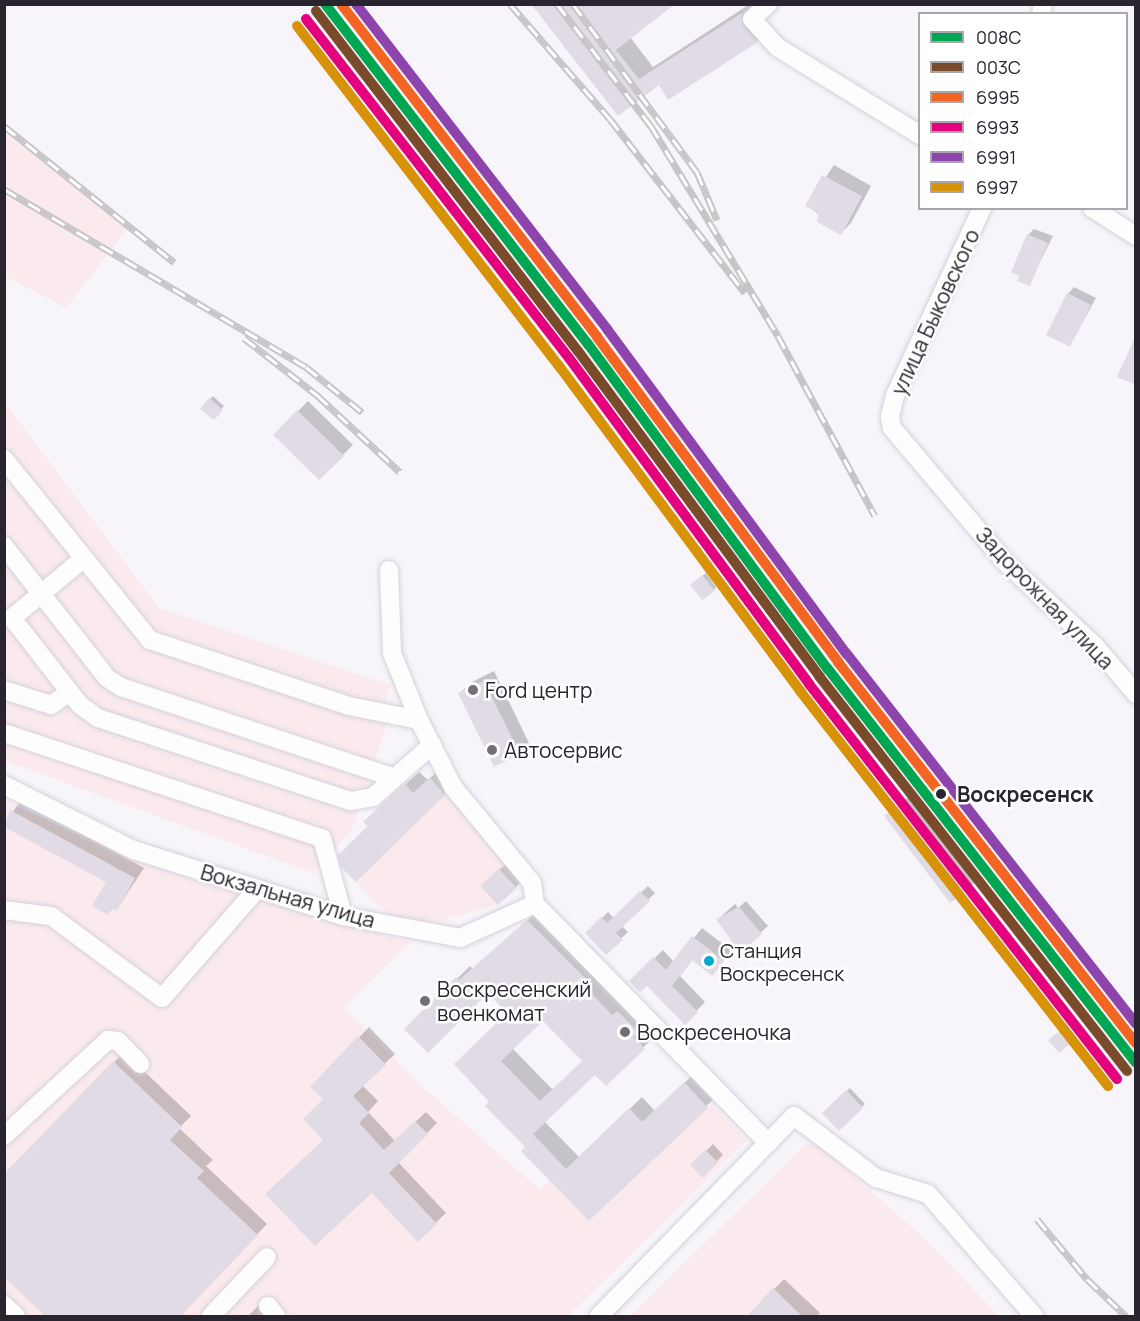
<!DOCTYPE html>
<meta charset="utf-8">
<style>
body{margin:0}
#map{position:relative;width:1140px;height:1321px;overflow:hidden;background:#f7f4fa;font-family:Manrope,sans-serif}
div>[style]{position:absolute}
.industrial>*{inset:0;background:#faeaee}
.shadow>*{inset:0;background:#0003}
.building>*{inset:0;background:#e1dbe6}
.roads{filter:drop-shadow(0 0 2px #d5d1da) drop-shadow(0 0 2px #d5d1da)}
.minor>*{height:18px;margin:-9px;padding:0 9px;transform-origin:9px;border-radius:9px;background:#fefdfe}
.rail>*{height:7px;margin-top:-3.5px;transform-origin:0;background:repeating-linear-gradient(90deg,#fff 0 14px,#c7c5c8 0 28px);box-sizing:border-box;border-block:2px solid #c7c5c8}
.rail-1>*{height:10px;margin:-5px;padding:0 5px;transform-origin:5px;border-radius:5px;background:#00a651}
.rail-2>*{height:10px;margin:-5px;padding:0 5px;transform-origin:5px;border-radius:5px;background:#7a4b2a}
.rail-3>*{height:10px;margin:-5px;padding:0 5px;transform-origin:5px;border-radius:5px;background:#f26522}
.rail-4>*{height:10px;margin:-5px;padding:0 5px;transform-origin:5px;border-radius:5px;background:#e5007d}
.rail-5>*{height:10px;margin:-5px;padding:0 5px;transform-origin:5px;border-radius:5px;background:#8e44ad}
.rail-6>*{height:10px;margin:-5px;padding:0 5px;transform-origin:5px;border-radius:5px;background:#d89207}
.dots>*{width:16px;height:16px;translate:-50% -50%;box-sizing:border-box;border:3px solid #fff;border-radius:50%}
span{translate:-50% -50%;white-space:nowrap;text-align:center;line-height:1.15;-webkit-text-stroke:5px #fff;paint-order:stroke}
.bus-label{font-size:20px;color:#2a242f}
.left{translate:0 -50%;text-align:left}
.street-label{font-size:21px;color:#2a242f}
.poi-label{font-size:21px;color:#2a242f}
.stop-label{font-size:21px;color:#2a242f;font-weight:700}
.frame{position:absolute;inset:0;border:6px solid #2a242f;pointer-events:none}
.legend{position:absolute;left:918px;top:12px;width:210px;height:198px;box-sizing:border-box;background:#fff;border:2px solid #aaa7ac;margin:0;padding:8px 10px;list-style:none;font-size:18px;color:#2a242f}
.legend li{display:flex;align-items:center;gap:12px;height:30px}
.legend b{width:30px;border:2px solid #aaa7ac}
</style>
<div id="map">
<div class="industrial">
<div style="clip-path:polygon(4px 133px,129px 227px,66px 308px,5px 276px)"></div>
<div style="clip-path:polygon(4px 401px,159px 608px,391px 685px,380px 718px,388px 721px,352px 830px,313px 873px,5px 761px)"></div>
<div style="clip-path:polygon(430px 777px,507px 862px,500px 869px,517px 888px,498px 905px,434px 922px,410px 923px,391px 915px,374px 902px,334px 859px,368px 827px,363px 822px,403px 783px,413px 793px)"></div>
<div style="clip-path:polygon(4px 800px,132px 860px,283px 908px,411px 942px,344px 1007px,424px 1088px,540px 1190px,550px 1181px,589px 1221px,711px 1104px,747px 1140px,568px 1316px,5px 1316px)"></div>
<div style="clip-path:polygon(806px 1144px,820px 1146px,925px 1239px,999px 1316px,630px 1316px)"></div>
</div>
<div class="shadow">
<div style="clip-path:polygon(533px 4px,630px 37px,653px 67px,750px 4px,756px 4px,756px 12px,770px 28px,757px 41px,659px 83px,618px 114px)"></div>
<div style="clip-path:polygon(834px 165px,871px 186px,851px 223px,841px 233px,807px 205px)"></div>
<div style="clip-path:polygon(1034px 229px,1053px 236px,1029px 284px,1028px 235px)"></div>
<div style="clip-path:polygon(1074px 287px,1096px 298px,1070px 345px,1068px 294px)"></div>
<div style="clip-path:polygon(213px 396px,224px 406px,214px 418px,202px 408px)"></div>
<div style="clip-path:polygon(308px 401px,353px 445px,319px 478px,275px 435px)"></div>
<div style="clip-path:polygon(706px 573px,716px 587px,714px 590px,694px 582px)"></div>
<div style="clip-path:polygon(494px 671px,529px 743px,519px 753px,460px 693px,470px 683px)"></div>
<div style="clip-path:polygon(444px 765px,458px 781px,444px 794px,370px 826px,379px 808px,419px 772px,428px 780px)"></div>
<div style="clip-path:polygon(915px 791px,981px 876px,971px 886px,886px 816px)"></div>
<div style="clip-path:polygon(21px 800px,144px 868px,117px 909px,114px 907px,108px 913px,108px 882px,4px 825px)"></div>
<div style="clip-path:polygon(507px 863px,522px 881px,516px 887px,489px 879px)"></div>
<div style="clip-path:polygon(648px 886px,655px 893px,622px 926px,628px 932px,606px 953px,587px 933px,608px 912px,614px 918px)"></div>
<div style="clip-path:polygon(746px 901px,768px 926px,740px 951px,718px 919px,735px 904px,738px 908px)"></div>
<div style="clip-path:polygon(evenodd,540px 909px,656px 1035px,606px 1084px,595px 1073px,544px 1121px,579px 1157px,642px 1097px,655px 1111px,697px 1071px,719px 1094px,589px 1219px,491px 1102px,509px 1012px,488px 991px,406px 1029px,470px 966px,473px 969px,540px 909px,543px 1019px,584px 1060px,553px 1090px,512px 1048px,543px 1019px)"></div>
<div style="clip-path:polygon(702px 928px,732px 951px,712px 974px,693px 959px,680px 976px,705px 1002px,685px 1023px,647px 983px,631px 981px,663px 950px,674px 962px)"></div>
<div style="clip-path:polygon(369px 1027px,395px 1054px,362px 1085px,378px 1101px,368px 1112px,395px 1141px,426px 1112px,437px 1123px,398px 1162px,446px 1213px,418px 1239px,325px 1139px,325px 1099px,312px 1087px)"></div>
<div style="clip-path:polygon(1064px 1029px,1073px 1039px,1070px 1042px,1053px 1037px)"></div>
<div style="clip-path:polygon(124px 1052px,191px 1116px,179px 1128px,213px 1160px,206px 1166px,267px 1224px,178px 1316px,4px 1176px)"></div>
<div style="clip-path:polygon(850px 1088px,865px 1104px,839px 1129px,824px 1113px)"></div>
<div style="clip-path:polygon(713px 1144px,723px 1155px,703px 1175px,692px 1165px)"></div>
<div style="clip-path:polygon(784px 1279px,820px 1313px,817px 1316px,748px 1316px)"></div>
<div style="clip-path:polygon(261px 1303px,275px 1316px,248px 1316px)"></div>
</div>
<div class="building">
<div style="clip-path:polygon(531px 4px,675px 4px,616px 50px,639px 79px,742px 13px,743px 26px,758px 42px,668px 100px,659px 85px,618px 116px)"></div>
<div style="clip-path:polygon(822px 175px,862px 196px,841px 235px,817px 222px,818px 213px,805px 206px)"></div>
<div style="clip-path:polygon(1027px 234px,1048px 243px,1030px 286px,1017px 281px,1019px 276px,1011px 272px)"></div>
<div style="clip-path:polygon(1067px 293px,1091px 305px,1070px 347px,1046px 335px)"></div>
<div style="clip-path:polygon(1136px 335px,1136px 385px,1117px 377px)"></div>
<div style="clip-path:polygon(209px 398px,223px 410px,214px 420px,200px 409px)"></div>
<div style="clip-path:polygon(297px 410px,344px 456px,319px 480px,273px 435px)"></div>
<div style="clip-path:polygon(702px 575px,715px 591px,702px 600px,690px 585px)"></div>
<div style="clip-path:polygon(484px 681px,520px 754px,494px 767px,458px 693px)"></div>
<div style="clip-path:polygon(430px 777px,445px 795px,356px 882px,341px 867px,338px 855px,368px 826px,363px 822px,405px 784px,413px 793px)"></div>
<div style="clip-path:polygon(905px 800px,972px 887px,950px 903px,884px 816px)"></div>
<div style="clip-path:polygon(10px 810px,135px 878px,117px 911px,112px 908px,108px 915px,92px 906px,106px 882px,4px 827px)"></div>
<div style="clip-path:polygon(499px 869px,517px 888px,498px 905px,480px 886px)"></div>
<div style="clip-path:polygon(640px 891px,650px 901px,616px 933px,623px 940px,606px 955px,585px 933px,601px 917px,607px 923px)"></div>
<div style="clip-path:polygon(739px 907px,762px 934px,740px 953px,716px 919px)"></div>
<div style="clip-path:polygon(evenodd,527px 920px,590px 983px,586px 988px,612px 1015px,617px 1011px,639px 1032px,634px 1037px,645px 1049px,606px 1086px,595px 1075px,533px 1134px,566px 1169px,629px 1108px,642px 1122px,684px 1082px,708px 1108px,589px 1221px,521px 1151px,525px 1147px,485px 1106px,489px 1102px,454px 1064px,507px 1013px,488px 993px,428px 1053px,404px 1029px,456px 977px,459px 980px,527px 920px,543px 1021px,582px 1061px,540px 1101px,501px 1061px,543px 1021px)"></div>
<div style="clip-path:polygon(692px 936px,724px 961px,712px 976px,692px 960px,672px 986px,698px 1012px,685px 1025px,647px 986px,640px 992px,629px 981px,653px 957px,666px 970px)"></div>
<div style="clip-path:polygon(1061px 1030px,1071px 1043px,1059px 1053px,1048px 1040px)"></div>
<div style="clip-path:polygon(358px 1036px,386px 1065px,353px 1096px,369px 1113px,359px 1123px,384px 1150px,415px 1121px,428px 1134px,389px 1173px,437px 1224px,418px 1242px,372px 1193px,315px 1246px,265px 1194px,323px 1140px,303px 1119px,323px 1099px,310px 1087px)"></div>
<div style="clip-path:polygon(113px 1061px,182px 1127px,170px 1140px,204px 1171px,197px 1178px,258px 1235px,180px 1317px,46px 1317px,4px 1277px,4px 1174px)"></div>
<div style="clip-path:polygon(846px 1090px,863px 1108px,839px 1131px,822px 1113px)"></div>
<div style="clip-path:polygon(705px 1150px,718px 1162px,703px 1178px,690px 1165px)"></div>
<div style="clip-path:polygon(773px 1288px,803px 1317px,746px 1317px)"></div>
</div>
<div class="roads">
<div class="minor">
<div style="left:768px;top:4px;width:22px;rotate:137deg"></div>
<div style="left:752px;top:19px;width:38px;rotate:48deg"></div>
<div style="left:777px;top:47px;width:168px;rotate:31.6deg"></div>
<div style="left:1041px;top:14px;width:10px;rotate:-79deg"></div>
<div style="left:982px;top:208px;width:206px;rotate:114.9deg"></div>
<div style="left:895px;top:395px;width:23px;rotate:103deg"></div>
<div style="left:890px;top:417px;width:11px;rotate:80deg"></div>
<div style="left:892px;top:428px;width:177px;rotate:49.8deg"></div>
<div style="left:1006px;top:563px;width:123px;rotate:43deg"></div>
<div style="left:1096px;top:647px;width:62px;rotate:49.6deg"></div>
<div style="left:1092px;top:208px;width:52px;rotate:32.5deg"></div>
<div style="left:4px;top:459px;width:233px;rotate:51.1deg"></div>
<div style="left:150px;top:640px;width:210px;rotate:18.3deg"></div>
<div style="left:349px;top:706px;width:71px;rotate:11.3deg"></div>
<div style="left:4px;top:546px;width:167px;rotate:52deg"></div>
<div style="left:107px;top:678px;width:17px;rotate:33deg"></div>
<div style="left:121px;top:687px;width:288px;rotate:18.4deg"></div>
<div style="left:83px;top:559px;width:92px;rotate:140.3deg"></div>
<div style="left:12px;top:618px;width:110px;rotate:52deg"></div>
<div style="left:80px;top:705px;width:22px;rotate:36deg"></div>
<div style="left:98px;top:718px;width:266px;rotate:18.2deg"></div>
<div style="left:351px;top:801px;width:22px;rotate:-10deg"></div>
<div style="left:373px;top:797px;width:79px;rotate:-41.4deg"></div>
<div style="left:389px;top:570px;width:83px;rotate:87.9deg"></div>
<div style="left:392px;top:653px;width:72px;rotate:68.1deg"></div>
<div style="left:419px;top:720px;width:75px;rotate:63.1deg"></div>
<div style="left:453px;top:787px;width:124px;rotate:50.5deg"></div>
<div style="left:532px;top:883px;width:21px;rotate:82deg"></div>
<div style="left:4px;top:690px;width:49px;rotate:17.7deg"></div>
<div style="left:51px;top:705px;width:23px;rotate:-34deg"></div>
<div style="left:4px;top:733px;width:335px;rotate:18.3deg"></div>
<div style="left:322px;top:838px;width:81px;rotate:74.9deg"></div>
<div style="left:4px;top:785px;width:145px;rotate:26.6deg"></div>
<div style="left:134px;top:850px;width:219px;rotate:17.5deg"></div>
<div style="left:343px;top:916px;width:119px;rotate:10.6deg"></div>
<div style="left:460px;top:938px;width:82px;rotate:-24.4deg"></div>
<div style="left:535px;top:904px;width:334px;rotate:45.7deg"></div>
<div style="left:4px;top:910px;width:47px;rotate:7.3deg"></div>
<div style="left:51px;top:916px;width:138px;rotate:36.5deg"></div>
<div style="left:162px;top:998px;width:145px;rotate:-48.9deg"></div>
<div style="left:4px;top:1136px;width:142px;rotate:-42.7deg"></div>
<div style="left:108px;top:1040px;width:10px;rotate:6deg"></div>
<div style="left:118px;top:1041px;width:32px;rotate:46deg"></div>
<div style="left:4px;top:1305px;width:16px;rotate:43deg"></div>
<div style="left:268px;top:1306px;width:13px;rotate:51deg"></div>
<div style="left:211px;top:1316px;width:81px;rotate:-46.5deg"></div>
<div style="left:599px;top:1316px;width:279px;rotate:-45.7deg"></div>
<div style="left:794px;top:1116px;width:103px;rotate:37.1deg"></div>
<div style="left:876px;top:1178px;width:54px;rotate:17.1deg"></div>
<div style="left:928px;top:1194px;width:162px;rotate:49deg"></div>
</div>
</div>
<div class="rail">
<div style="left:510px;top:4px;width:152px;rotate:49deg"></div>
<div style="left:610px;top:119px;width:220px;rotate:52.2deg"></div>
<div style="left:557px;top:4px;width:154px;rotate:52.4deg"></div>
<div style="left:651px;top:126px;width:245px;rotate:58.8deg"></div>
<div style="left:778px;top:336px;width:204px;rotate:61.7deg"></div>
<div style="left:573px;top:4px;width:209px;rotate:53.6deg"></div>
<div style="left:697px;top:172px;width:52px;rotate:67.4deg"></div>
<div style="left:4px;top:126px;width:218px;rotate:38.7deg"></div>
<div style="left:4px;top:189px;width:351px;rotate:30.5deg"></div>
<div style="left:306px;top:367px;width:72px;rotate:38.8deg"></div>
<div style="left:244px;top:338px;width:93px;rotate:38deg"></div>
<div style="left:317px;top:395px;width:113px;rotate:42.9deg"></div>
<div style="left:1037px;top:1219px;width:78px;rotate:50.2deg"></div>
<div style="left:1087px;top:1279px;width:54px;rotate:43.5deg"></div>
</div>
<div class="rail-1">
<div style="left:325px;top:4px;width:430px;rotate:52.3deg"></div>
<div style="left:588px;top:344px;width:404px;rotate:53.6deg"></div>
<div style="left:828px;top:669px;width:500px;rotate:51.98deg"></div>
</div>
<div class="rail-2">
<div style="left:316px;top:11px;width:429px;rotate:52.4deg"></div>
<div style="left:578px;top:351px;width:405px;rotate:53.4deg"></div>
<div style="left:819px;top:676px;width:501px;rotate:52.05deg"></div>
</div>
<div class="rail-3">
<div style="left:341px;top:4px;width:420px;rotate:52.4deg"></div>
<div style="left:597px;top:337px;width:405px;rotate:53.4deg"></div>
<div style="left:838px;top:662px;width:484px;rotate:52deg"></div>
</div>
<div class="rail-4">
<div style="left:306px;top:19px;width:429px;rotate:52.2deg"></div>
<div style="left:569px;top:358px;width:405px;rotate:53.6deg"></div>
<div style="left:809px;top:684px;width:501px;rotate:52.05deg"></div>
</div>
<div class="rail-5">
<div style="left:356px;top:4px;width:411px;rotate:52.3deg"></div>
<div style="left:607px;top:329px;width:404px;rotate:53.6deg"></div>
<div style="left:847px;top:654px;width:469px;rotate:52deg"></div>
</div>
<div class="rail-6">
<div style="left:297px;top:26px;width:429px;rotate:52.4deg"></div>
<div style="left:559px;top:366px;width:405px;rotate:53.4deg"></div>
<div style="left:800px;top:691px;width:501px;rotate:52.05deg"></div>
</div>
<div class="dots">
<div style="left:473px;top:690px;background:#726d76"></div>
<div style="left:492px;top:750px;background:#726d76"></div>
<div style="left:941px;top:794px;background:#2a242f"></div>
<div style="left:709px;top:961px;background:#00a9ce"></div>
<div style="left:425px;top:1001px;background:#726d76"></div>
<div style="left:625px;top:1032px;background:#726d76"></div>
</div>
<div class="bus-label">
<span class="left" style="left:720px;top:962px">Станция<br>Воскресенск</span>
</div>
<div class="street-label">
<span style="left:935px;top:312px;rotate:-65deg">улица Быковского</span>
<span style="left:1045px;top:598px;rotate:46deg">Задорожная улица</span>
<span style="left:288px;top:896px;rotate:16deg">Вокзальная улица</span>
</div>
<div class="poi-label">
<span class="left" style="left:485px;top:690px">Ford центр</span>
<span class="left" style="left:504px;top:750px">Автосервис</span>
<span class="left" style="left:437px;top:1001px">Воскресенский<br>военкомат</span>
<span class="left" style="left:637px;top:1032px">Воскресеночка</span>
</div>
<div class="stop-label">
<span class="left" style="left:957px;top:794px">Воскресенск</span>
</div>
<div class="frame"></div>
<ul class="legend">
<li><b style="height:8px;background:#00a651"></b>008С</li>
<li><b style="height:8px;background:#7a4b2a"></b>003С</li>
<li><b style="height:8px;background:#f26522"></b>6995</li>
<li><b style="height:8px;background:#e5007d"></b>6993</li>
<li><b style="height:8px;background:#8e44ad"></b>6991</li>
<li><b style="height:8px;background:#d89207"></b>6997</li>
</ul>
</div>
